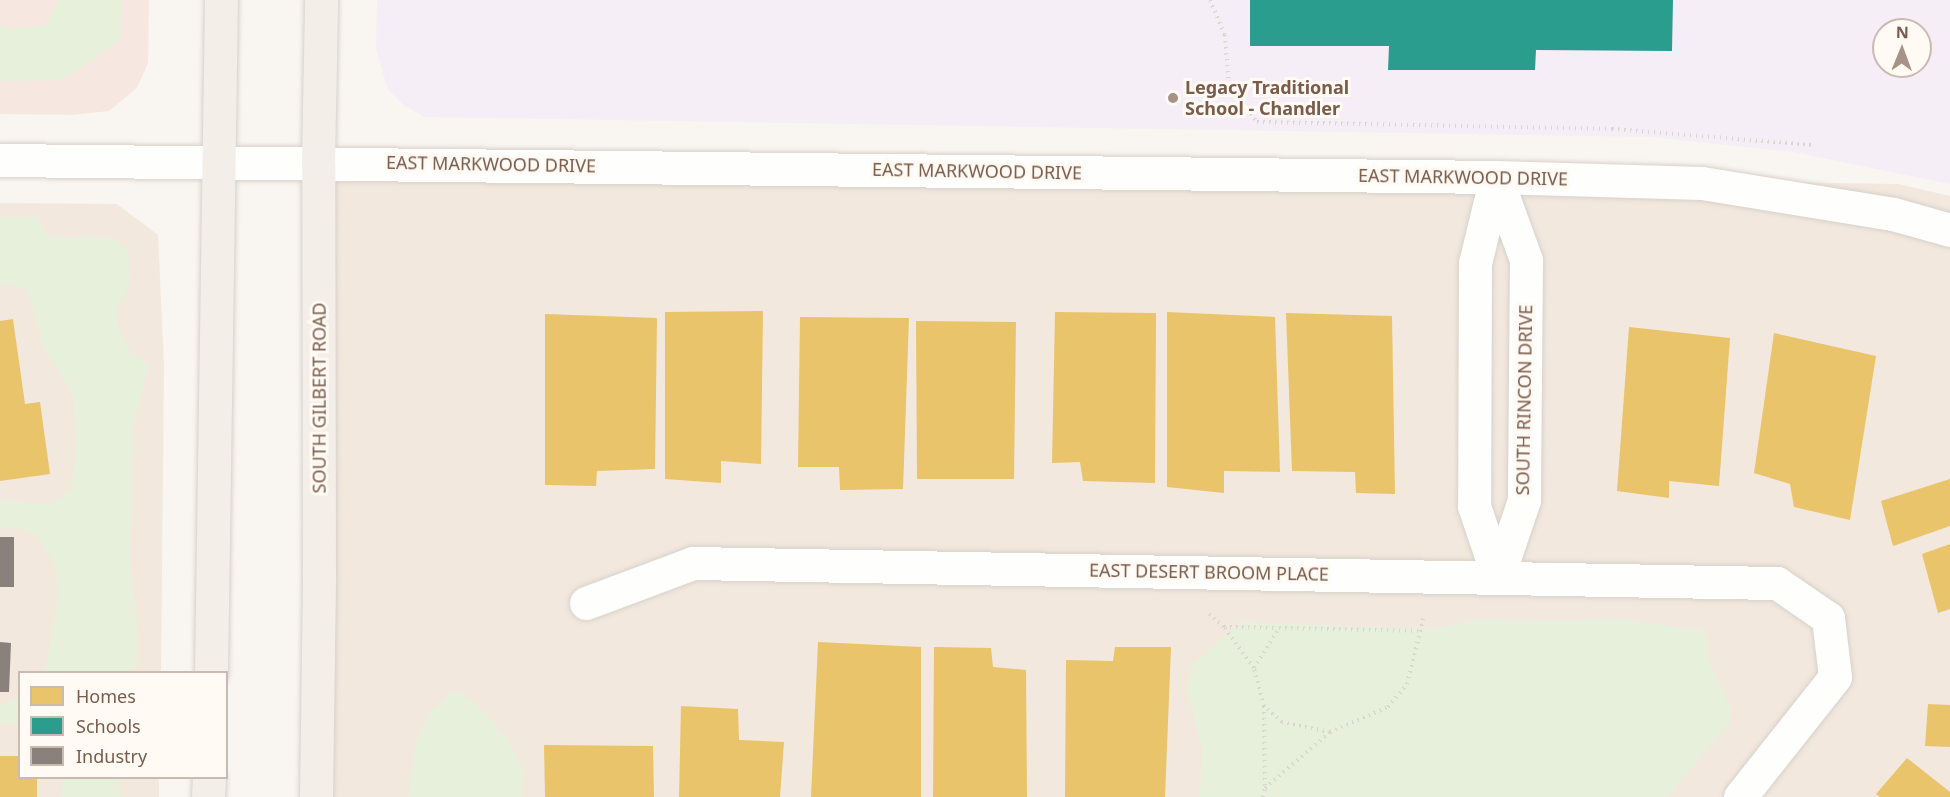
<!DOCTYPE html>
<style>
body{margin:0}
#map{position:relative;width:1950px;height:797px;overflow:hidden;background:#f9f5f0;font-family:"Noto Sans",sans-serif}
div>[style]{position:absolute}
.residential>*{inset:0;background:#f2e8de}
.commercial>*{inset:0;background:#f6e8e1}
.education>*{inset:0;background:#f6eef6}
.green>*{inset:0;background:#e7f0db}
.homes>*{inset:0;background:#e9c46a}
.schools>*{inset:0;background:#2a9d8f}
.industry>*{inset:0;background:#8a817c}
.path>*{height:4px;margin-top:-2px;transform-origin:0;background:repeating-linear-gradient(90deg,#dcd5d0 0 1.5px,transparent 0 6px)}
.roads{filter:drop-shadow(0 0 2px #d7d1cb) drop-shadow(0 0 2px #d7d1cb)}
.street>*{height:33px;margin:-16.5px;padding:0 16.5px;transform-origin:16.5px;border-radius:16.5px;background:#fefefd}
.primary>*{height:33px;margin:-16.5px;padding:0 16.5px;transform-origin:16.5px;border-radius:16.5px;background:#f3eee8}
.dots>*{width:16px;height:16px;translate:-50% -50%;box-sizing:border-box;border:3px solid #fffaf3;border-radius:50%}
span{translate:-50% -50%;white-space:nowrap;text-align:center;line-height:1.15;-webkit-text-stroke:6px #fffaf3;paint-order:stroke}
.poi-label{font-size:18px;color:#7a5c4d;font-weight:700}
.left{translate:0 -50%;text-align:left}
.street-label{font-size:18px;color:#7a5c4d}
.legend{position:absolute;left:18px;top:671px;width:210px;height:108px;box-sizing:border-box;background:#fffaf3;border:2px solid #cabbb1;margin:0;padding:8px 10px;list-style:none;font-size:18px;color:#7a5c4d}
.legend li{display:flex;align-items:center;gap:12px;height:30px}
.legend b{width:30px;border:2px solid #cabbb1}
.north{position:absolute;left:1872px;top:18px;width:60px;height:60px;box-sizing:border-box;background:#fffaf3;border:2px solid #cabbb1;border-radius:50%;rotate:1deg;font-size:16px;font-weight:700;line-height:24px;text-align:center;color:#7a5c4d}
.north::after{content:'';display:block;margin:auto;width:21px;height:27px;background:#a69286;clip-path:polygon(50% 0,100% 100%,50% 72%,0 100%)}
</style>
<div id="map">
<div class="residential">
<div style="clip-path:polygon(318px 162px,1898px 184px,1950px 196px,1950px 797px,312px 797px)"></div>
<div style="clip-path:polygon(0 203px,117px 204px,158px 235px,164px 366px,161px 672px,20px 672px,20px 778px,159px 778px,159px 797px,0 797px)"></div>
</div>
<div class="commercial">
<div style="clip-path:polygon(0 0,149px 0,148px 63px,137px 88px,109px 111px,72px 115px,0 114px)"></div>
</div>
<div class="education">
<div style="clip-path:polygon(evenodd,377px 0,1950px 0,1950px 184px,1793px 152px,1650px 137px,424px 117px,405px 106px,388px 90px,376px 49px,377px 0,1884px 30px,1920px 30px,1920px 66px,1884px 66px,1884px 30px)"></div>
</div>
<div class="green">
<div style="clip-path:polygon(59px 0,122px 0,120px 41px,63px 80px,0 81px,0 26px,11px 29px,46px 25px)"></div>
<div style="clip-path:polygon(0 217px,37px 217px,44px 232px,52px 237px,114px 238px,129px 252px,130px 283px,117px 310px,118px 326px,133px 355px,149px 365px,133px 427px,130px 560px,138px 631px,138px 667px,127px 672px,45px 672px,59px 592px,54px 564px,38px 537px,24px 529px,0 527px,0 501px,51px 504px,71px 491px,77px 446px,73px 394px,42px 344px,31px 300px,27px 292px,20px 288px,0 284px)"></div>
<div style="clip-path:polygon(1612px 618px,1706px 631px,1708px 659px,1731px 710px,1729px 723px,1668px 797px,1200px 797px,1202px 751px,1187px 687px,1192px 665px,1240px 622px,1430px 629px,1483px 619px,1566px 621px)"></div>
<div style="clip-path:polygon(463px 693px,490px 718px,511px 745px,523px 768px,522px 797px,408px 797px,417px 739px,432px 711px,449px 694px)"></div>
<div style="clip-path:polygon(19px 699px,19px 723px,0 724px,0 705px)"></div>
<div style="clip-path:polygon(63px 778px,119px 778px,121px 797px,62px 797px)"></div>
</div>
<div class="homes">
<div style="clip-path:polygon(763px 311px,761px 464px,721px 461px,721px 483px,665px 479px,665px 312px)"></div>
<div style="clip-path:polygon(1055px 312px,1156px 313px,1155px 483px,1083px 481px,1080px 462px,1052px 463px)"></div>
<div style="clip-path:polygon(1167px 312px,1275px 317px,1280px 472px,1224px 471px,1224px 493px,1167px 487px)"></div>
<div style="clip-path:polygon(1286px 313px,1392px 316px,1395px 494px,1356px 493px,1355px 472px,1292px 471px)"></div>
<div style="clip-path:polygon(545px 314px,657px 318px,655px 469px,597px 471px,596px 486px,545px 485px)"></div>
<div style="clip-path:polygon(800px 317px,909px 318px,903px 489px,840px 490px,839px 467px,798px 467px)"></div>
<div style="clip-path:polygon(13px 319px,25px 404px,40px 402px,50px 474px,0 481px,0 321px)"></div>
<div style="clip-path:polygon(916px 321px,1016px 322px,1014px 479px,917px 479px)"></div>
<div style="clip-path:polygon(1629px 327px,1730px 338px,1719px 486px,1669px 481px,1669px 498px,1617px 491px)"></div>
<div style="clip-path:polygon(1774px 333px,1876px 356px,1850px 520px,1794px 507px,1790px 484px,1754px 473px)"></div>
<div style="clip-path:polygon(1950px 479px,1950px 526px,1893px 546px,1881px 501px)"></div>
<div style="clip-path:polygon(1950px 544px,1950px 609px,1938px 613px,1922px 554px)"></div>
<div style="clip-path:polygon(818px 642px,921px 647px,921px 797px,811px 797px)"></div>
<div style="clip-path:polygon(934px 647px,991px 648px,993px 667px,1026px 670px,1027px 797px,933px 797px)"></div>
<div style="clip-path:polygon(1115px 647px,1171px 647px,1165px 797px,1065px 797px,1066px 660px,1113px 661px)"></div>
<div style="clip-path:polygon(1928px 704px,1950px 705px,1950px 747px,1925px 746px)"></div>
<div style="clip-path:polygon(681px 706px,738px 709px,739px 740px,784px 742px,780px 797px,679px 797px)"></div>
<div style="clip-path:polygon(544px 745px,653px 746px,654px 797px,545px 797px)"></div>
<div style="clip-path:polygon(0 756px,20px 756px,20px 778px,37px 778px,37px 797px,0 797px)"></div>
<div style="clip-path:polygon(1907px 758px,1950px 792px,1950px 797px,1880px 797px,1876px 794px)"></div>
</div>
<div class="schools">
<div style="clip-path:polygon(1250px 0,1673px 0,1672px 51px,1536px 50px,1535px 70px,1388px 70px,1389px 46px,1250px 46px)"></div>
</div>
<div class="industry">
<div style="clip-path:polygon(0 537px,14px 537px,14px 587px,0 587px)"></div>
<div style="clip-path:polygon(0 642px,11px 643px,9px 692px,0 692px)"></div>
</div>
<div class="path">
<div style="left:1210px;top:0;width:38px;rotate:67deg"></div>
<div style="left:1225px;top:35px;width:50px;rotate:85.4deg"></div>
<div style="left:1229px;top:85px;width:46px;rotate:52.9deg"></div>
<div style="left:1257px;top:122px;width:355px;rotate:1.1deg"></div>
<div style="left:1612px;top:129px;width:203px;rotate:4.5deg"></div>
<div style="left:1209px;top:614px;width:20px;rotate:41deg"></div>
<div style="left:1254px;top:668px;width:51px;rotate:-126.2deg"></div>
<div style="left:1224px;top:627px;width:54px;rotate:1.1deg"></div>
<div style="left:1264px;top:706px;width:39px;rotate:-105deg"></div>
<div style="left:1254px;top:668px;width:47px;rotate:-58deg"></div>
<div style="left:1279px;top:628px;width:143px;rotate:1.2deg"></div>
<div style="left:1330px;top:732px;width:49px;rotate:-168.2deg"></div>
<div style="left:1282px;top:722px;width:24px;rotate:-138deg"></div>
<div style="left:1264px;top:706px;width:82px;rotate:89.3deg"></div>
<div style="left:1265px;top:788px;width:86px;rotate:-40.7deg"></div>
<div style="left:1330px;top:732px;width:63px;rotate:-23.3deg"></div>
<div style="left:1388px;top:707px;width:30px;rotate:-50deg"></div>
<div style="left:1407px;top:684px;width:70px;rotate:-76deg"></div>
<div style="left:1263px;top:797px;width:9px;rotate:-77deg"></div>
</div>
<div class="roads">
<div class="street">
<div style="left:0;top:160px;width:1496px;rotate:0.65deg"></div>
<div style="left:1496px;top:177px;width:206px;rotate:1.7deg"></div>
<div style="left:1702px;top:183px;width:193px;rotate:9.2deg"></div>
<div style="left:1893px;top:214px;width:59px;rotate:15.7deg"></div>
<div style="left:1496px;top:177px;width:88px;rotate:70.1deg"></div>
<div style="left:1526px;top:260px;width:240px;rotate:90.5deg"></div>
<div style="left:1524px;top:500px;width:81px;rotate:108.7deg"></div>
<div style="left:1496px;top:177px;width:89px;rotate:103.7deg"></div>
<div style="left:1475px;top:263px;width:243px;rotate:90.2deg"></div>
<div style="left:1474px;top:506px;width:75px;rotate:71.3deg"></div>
<div style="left:586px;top:603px;width:114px;rotate:-20.5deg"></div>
<div style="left:693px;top:563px;width:1084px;rotate:1.06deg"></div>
<div style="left:1777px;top:583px;width:62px;rotate:34.5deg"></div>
<div style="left:1828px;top:618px;width:59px;rotate:83.2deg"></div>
<div style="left:1835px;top:677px;width:153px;rotate:128.4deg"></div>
</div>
<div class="primary">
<div style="left:211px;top:672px;width:672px;rotate:-89.15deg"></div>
<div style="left:208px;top:797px;width:19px;rotate:-87deg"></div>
<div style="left:316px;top:797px;width:221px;rotate:-89.2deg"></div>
<div style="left:319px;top:576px;width:414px;rotate:-90.1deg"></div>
<div style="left:318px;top:162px;width:162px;rotate:-88.9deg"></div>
</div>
</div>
<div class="dots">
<div style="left:1173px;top:98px;background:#a69286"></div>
</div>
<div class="poi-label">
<span class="left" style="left:1185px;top:98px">Legacy Traditional<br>School - Chandler</span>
</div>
<div class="street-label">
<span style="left:491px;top:164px;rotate:1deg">EAST MARKWOOD DRIVE</span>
<span style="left:977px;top:171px;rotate:1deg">EAST MARKWOOD DRIVE</span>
<span style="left:1463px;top:177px;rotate:1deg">EAST MARKWOOD DRIVE</span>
<span style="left:319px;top:398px;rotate:-90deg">SOUTH GILBERT ROAD</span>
<span style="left:1524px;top:400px;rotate:-89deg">SOUTH RINCON DRIVE</span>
<span style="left:1209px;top:572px;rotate:1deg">EAST DESERT BROOM PLACE</span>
</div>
<ul class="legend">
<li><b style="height:16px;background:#e9c46a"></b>Homes</li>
<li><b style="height:16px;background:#2a9d8f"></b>Schools</li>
<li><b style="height:16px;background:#8a817c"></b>Industry</li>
</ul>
<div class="north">N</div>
</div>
